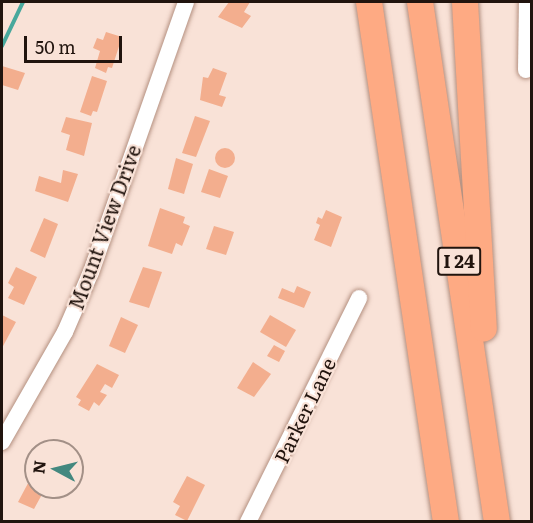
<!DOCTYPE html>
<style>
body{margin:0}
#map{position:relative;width:533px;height:523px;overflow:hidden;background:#f9e2d7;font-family:Literata,serif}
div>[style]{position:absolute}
.stream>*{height:4px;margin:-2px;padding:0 2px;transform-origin:2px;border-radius:2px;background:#48a89c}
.building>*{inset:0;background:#f3ae8e}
.round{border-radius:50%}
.roads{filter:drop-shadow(0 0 2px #b49080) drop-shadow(0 0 2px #b49080)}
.minor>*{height:16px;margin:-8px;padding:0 8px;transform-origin:8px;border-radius:8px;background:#fff}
.highway>*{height:26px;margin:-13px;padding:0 13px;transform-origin:13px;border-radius:13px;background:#feaa83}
span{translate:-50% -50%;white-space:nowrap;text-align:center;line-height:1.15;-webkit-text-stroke:4.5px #f9e2d7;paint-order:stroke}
.shield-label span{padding:2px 4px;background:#f9e2d7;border:2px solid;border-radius:4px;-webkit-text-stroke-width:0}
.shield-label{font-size:18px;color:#21140e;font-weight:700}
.street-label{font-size:20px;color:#21140e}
.frame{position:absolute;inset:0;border:3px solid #21140e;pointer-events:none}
.north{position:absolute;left:24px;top:439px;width:60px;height:60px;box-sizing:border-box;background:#f9e2d7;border:2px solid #a39087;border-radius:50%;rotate:277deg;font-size:16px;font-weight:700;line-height:24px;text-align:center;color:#21140e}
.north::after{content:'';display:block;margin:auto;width:21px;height:27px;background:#43887f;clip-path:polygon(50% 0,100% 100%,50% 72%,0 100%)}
.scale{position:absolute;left:24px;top:36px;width:98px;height:27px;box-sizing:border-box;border:3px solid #21140e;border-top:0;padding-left:8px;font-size:18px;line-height:21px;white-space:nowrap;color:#21140e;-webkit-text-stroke:4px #f9e2d7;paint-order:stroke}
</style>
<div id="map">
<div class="stream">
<div style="left:2px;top:46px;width:49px;rotate:-64.5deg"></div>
</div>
<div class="building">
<div style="clip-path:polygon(229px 2px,250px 2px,244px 12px,251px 16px,242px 28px,218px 17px)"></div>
<div style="clip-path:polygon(106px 32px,122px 37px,112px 68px,108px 67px,106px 73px,95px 68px,100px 51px,93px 48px,97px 38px,103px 40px)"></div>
<div style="clip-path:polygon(2px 66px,25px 73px,18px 90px,2px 85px)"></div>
<div style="clip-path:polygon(213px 68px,227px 73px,219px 95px,226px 97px,222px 107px,200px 100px,203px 77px,208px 78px)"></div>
<div style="clip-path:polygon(92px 76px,107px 81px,97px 112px,93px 111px,91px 116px,80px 112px)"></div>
<div style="clip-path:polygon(195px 116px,210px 121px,196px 157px,182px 153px)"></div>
<div style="clip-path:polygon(66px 117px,92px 123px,84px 156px,66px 150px,70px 135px,61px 132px)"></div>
<div class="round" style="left:215px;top:148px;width:20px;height:20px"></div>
<div style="clip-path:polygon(176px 158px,193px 164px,184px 194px,168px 189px)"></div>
<div style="clip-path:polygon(209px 169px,228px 176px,220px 198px,201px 192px)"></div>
<div style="clip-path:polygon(63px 170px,78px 174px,68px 202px,35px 191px,39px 176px,61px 183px)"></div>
<div style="clip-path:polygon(160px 208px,185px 217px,183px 223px,190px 226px,182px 246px,176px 243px,172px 254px,148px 246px)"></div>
<div style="clip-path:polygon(326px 210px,342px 217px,331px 247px,314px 240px,320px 225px,316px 223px,318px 217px,322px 219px)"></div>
<div style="clip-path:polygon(44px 218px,58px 224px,45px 258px,30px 251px)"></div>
<div style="clip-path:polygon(214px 226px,234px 232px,226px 255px,206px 249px)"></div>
<div style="clip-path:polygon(16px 267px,37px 277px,24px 305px,8px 298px,14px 287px,8px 283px)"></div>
<div style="clip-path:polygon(143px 267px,162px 272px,149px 308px,129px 302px)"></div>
<div style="clip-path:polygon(297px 286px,311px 292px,304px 308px,278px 298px,282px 288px,294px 293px)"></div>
<div style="clip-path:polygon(2px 315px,16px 322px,2px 348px)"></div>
<div style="clip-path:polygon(270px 315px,296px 330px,286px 347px,260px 332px)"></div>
<div style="clip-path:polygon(121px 317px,138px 325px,125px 353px,109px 346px)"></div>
<div style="clip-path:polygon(274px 345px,285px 351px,279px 362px,267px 356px)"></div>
<div style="clip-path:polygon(253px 362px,271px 374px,254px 397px,237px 388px)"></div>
<div style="clip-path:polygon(97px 364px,119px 375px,112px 388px,105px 384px,100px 392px,107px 395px,99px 406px,94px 402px,89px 411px,78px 405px,81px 400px,76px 397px)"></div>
<div style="clip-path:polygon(34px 472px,36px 487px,46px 487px,34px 509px,18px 502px)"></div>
<div style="clip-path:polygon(187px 476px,205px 485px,187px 521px,175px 515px,180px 506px,173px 502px)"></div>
</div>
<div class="roads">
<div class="minor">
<div style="left:526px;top:70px;width:68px;rotate:-89.2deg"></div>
<div style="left:2px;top:442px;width:127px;rotate:-60.2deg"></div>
<div style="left:65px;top:332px;width:65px;rotate:-66.6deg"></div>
<div style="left:91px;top:272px;width:286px;rotate:-70.6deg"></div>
<div style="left:248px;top:522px;width:250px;rotate:-63.6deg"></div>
</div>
<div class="highway">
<div style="left:369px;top:2px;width:526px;rotate:81.58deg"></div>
<div style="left:420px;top:2px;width:526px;rotate:81.58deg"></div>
<div style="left:465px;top:2px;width:327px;rotate:86.7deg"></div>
</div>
</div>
<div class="shield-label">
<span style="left:459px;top:261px">I 24</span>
</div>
<div class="street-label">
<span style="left:104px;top:227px;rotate:-70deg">Mount View Drive</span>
<span style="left:304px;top:410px;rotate:-64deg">Parker Lane</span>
</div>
<div class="frame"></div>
<div class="north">N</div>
<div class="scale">50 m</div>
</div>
